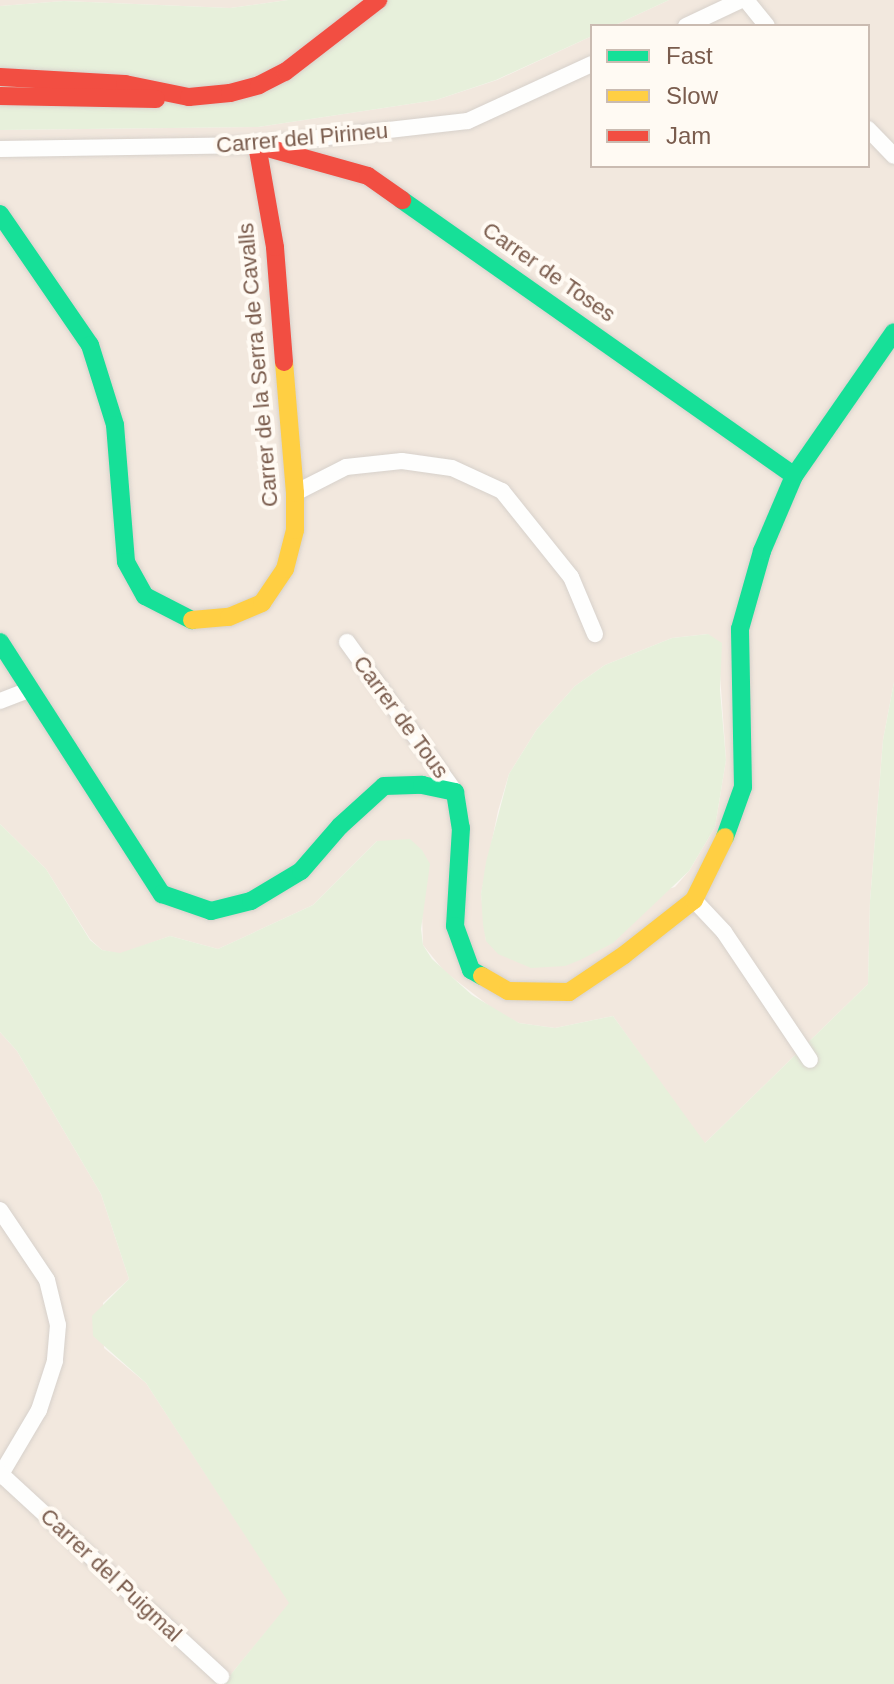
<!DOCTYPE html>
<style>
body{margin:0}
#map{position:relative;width:894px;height:1684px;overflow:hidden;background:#f9f5f0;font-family:Helvetica,sans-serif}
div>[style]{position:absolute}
.residential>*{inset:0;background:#f2e8de}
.green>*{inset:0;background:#e7f0db}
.roads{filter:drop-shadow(0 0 2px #d7d1cb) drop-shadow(0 0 2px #d7d1cb)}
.street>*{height:16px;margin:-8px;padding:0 8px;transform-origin:8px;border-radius:8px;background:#fefefd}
.fast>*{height:18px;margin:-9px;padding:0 9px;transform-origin:9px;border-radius:9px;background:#16e098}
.slow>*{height:18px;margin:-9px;padding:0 9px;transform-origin:9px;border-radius:9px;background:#ffcf43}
.jam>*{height:18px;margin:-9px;padding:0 9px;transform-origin:9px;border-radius:9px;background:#f24e42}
span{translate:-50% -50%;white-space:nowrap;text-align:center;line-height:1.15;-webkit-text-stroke:8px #fffaf3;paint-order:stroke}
.street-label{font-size:22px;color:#7a5c4d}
.legend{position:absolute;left:590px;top:24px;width:280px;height:144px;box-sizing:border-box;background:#fffaf3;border:2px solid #cabbb1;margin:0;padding:10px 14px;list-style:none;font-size:24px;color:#7a5c4d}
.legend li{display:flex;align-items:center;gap:16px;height:40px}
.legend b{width:40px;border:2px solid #cabbb1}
</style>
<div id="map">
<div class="residential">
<div style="clip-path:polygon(0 0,288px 0,230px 8px,64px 1px,0 6px)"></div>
<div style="clip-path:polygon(evenodd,669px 0,894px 0,894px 682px,883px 740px,870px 901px,868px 984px,704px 1144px,613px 1016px,555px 1028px,519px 1023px,501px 1015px,444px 971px,423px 945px,422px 912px,377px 841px,313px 905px,218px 949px,170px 936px,120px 954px,102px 950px,90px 939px,46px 869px,0 824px,0 130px,258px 127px,436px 100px,497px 80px,592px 36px,592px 166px,868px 166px,868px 26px,613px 26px,669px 0,708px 634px,720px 674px,726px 760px,715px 827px,689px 871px,675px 887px,486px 941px,481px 894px,498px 811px,509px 774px,537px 729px,575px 686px,605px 665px,672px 638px,708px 634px)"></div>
<div style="clip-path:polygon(0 1032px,17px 1051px,101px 1194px,129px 1279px,103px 1303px,104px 1348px,146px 1383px,290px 1603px,223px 1684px,0 1684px)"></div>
</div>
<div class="green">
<div style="clip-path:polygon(288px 0,669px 0,613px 26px,592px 26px,592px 36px,496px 80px,436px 100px,258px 127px,0 130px,0 6px,64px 1px,230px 8px)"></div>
<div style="clip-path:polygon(708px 634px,722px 643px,720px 690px,726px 760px,715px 827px,689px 871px,613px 943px,580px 960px,565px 966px,531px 968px,498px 954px,486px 941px,483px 925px,481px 894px,486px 862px,509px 774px,537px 729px,575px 686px,605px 665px,672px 638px)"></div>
<div style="clip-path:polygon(894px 682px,894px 1684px,223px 1684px,289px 1603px,146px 1383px,93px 1336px,92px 1316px,129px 1279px,101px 1194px,17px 1051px,0 1032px,0 824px,46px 869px,90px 940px,102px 950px,120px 953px,170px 936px,218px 949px,313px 905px,377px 841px,410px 839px,422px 850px,430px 864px,421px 929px,423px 945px,432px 959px,472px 995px,519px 1023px,555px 1028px,613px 1016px,705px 1143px,868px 984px,870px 901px,883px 740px)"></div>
</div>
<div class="roads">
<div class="street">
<div style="left:746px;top:0;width:33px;rotate:51deg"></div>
<div style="left:686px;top:26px;width:61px;rotate:-25.3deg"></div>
<div style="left:868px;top:129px;width:37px;rotate:46deg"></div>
<div style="left:0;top:149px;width:257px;rotate:-0.9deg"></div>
<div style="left:257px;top:145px;width:212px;rotate:-6.5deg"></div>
<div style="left:468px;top:121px;width:136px;rotate:-24.7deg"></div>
<div style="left:295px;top:493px;width:57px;rotate:-27deg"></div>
<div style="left:346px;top:467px;width:56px;rotate:-6.1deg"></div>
<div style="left:402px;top:461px;width:50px;rotate:8deg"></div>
<div style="left:452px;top:468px;width:55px;rotate:24.7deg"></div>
<div style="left:502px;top:491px;width:110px;rotate:51.3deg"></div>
<div style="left:571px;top:577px;width:62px;rotate:67.2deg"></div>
<div style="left:347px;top:642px;width:185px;rotate:54.2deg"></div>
<div style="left:0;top:701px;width:30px;rotate:-21deg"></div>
<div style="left:694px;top:900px;width:44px;rotate:46.8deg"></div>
<div style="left:724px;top:932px;width:154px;rotate:56.1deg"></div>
<div style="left:0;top:1210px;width:84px;rotate:56.1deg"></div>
<div style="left:47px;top:1280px;width:46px;rotate:76.3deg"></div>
<div style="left:58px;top:1325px;width:36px;rotate:95deg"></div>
<div style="left:55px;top:1361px;width:52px;rotate:108.1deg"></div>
<div style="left:39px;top:1410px;width:77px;rotate:120.6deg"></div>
<div style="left:1px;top:1474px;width:299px;rotate:42.6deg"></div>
</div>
<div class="fast">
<div style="left:402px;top:200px;width:479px;rotate:35.1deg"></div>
<div style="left:0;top:214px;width:159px;rotate:55.5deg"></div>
<div style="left:90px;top:345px;width:84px;rotate:72.6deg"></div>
<div style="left:115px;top:425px;width:137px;rotate:85.4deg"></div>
<div style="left:126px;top:562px;width:39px;rotate:61deg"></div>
<div style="left:145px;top:596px;width:53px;rotate:27.1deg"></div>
<div style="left:0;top:642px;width:300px;rotate:57.3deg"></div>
<div style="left:162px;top:894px;width:52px;rotate:19.1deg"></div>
<div style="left:211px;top:911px;width:41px;rotate:-14deg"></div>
<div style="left:251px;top:901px;width:58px;rotate:-31deg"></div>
<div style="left:301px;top:871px;width:60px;rotate:-49.1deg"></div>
<div style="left:340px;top:826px;width:59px;rotate:-42.3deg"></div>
<div style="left:384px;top:786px;width:38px;rotate:-2deg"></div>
<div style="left:422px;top:785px;width:34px;rotate:12deg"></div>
<div style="left:455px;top:792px;width:36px;rotate:81deg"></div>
<div style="left:461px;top:828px;width:98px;rotate:93.5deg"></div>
<div style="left:455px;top:926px;width:47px;rotate:70deg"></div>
<div style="left:471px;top:970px;width:13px;rotate:29deg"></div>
<div style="left:725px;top:837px;width:53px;rotate:-70.2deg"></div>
<div style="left:743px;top:787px;width:158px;rotate:-91.1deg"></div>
<div style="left:740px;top:629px;width:81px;rotate:-74.2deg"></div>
<div style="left:762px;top:551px;width:82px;rotate:-66.9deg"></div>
<div style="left:794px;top:476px;width:175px;rotate:-55.2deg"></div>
</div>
<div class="slow">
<div style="left:192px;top:620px;width:37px;rotate:-5deg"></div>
<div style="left:229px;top:617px;width:36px;rotate:-23deg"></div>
<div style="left:262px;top:603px;width:41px;rotate:-55.9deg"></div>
<div style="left:285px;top:569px;width:40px;rotate:-75.6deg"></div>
<div style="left:295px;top:530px;width:37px;rotate:-90deg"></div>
<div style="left:295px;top:493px;width:131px;rotate:-94.8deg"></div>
<div style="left:482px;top:976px;width:30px;rotate:30deg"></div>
<div style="left:508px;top:991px;width:61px;rotate:0.9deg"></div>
<div style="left:569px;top:992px;width:66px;rotate:-33.9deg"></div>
<div style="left:624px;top:955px;width:89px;rotate:-38.2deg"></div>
<div style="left:694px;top:900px;width:70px;rotate:-63.8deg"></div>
</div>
<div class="jam">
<div style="left:0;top:77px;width:125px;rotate:3.2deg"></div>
<div style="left:125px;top:84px;width:65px;rotate:11.5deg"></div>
<div style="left:189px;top:97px;width:41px;rotate:-5.6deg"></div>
<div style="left:230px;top:93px;width:30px;rotate:-15deg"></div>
<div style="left:259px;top:85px;width:29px;rotate:-27deg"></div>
<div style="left:285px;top:72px;width:118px;rotate:-37.7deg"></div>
<div style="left:0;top:96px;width:156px;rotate:1.1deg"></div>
<div style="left:284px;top:362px;width:115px;rotate:-94.5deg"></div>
<div style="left:275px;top:247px;width:104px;rotate:-100deg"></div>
<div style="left:257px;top:145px;width:115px;rotate:15.6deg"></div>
<div style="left:368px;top:176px;width:42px;rotate:35.2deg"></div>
</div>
</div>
<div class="street-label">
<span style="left:302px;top:138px;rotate:-5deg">Carrer del Pirineu</span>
<span style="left:549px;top:272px;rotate:35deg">Carrer de Toses</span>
<span style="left:258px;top:365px;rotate:-95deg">Carrer de la Serra de Cavalls</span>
<span style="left:401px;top:717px;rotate:54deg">Carrer de Tous</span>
<span style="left:111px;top:1575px;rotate:43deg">Carrer del Puigmal</span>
</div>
<ul class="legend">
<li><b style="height:10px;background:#16e098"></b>Fast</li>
<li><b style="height:10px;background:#ffcf43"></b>Slow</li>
<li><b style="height:10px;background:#f24e42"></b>Jam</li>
</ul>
</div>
